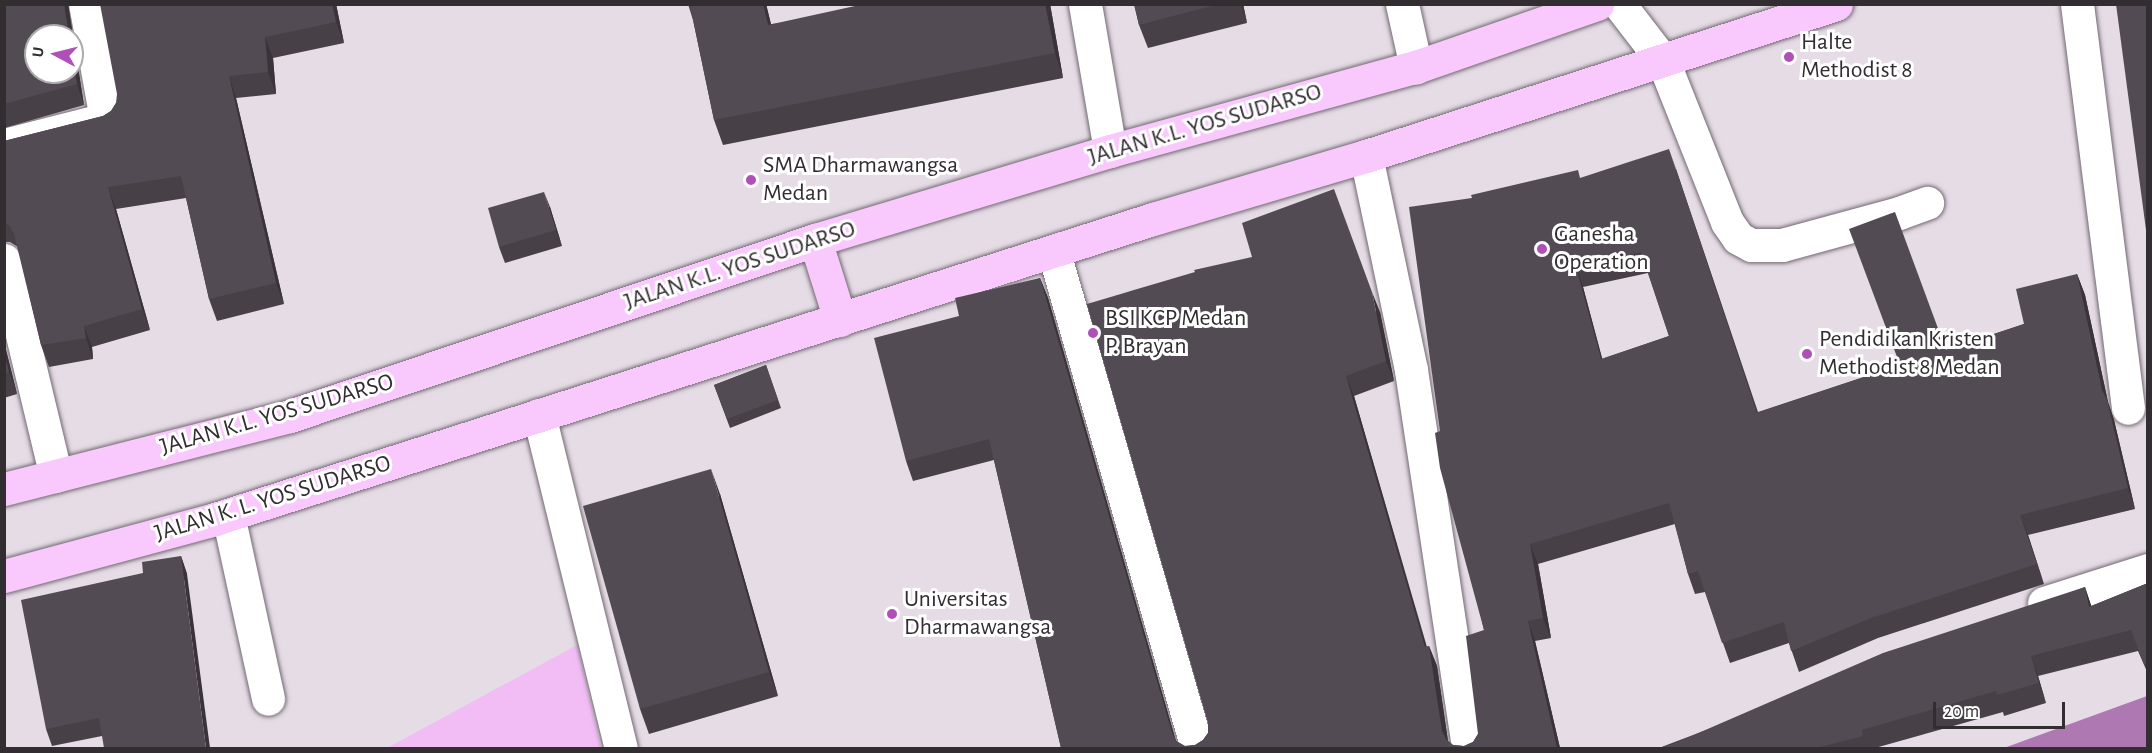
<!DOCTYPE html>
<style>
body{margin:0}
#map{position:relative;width:2152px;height:753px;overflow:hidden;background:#e6dce6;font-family:"Alegreya Sans",sans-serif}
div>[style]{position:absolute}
.green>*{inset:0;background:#f2bdf5}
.water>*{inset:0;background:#ae78b2}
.roads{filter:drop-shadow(0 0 2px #716971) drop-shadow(0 0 2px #716971)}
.minor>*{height:33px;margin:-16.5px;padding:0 16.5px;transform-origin:16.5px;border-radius:16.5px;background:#fff}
.major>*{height:33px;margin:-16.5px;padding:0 16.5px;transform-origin:16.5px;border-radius:16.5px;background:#f9c8fc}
.wall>*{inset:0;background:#474047}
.shaded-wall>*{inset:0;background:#3a343a}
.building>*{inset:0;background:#534b53}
.dots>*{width:16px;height:16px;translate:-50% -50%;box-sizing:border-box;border:3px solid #fff;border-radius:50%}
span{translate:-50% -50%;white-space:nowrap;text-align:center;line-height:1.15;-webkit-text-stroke:6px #fff;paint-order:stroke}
.poi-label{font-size:24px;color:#312d31}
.left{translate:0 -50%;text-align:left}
.street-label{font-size:24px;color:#312d31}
.frame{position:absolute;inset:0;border:6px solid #312d31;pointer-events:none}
.north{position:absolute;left:24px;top:24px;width:60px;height:60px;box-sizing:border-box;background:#fff;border:2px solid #adabad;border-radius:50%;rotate:277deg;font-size:16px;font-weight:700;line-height:24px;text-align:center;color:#312d31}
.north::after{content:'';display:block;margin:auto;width:21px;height:27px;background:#b04fb7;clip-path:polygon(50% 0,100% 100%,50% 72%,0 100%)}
.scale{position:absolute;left:1933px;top:702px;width:132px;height:27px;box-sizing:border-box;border:3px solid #312d31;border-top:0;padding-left:8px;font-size:18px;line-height:21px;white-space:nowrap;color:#312d31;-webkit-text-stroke:4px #fff;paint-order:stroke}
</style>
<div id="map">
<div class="green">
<div style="clip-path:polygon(577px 645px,601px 748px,387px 748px)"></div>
</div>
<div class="water">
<div style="clip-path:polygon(2147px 696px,2147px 748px,2004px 748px)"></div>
</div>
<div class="roads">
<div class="minor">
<div style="left:1085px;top:4px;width:149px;rotate:80.3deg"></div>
<div style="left:1402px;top:4px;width:65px;rotate:77.5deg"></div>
<div style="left:1619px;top:4px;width:72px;rotate:52.3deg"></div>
<div style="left:1663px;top:61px;width:173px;rotate:68.3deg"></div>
<div style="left:1727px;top:222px;width:19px;rotate:55deg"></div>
<div style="left:1738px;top:238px;width:15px;rotate:28deg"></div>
<div style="left:1751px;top:245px;width:31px"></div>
<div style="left:1782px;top:245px;width:121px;rotate:-15.3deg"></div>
<div style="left:1899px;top:213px;width:30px;rotate:-20deg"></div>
<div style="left:2077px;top:4px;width:407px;rotate:82.8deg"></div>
<div style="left:4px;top:145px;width:105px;rotate:-14.3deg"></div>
<div style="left:106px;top:119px;width:117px;rotate:-100.3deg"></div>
<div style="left:1366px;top:156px;width:219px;rotate:78.1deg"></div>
<div style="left:1411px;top:370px;width:382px;rotate:81.4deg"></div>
<div style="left:1054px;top:253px;width:515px;rotate:73.89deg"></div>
<div style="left:4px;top:260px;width:222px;rotate:76.5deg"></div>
<div style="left:539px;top:415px;width:343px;rotate:76.2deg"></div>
<div style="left:228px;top:515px;width:188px;rotate:77.7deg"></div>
<div style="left:2044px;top:603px;width:109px;rotate:-17.6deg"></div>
</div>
<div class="major">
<div style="left:815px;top:240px;width:84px;rotate:72.6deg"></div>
<div style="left:4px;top:489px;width:295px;rotate:-14.3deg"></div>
<div style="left:290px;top:416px;width:554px;rotate:-18.53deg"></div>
<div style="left:815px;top:240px;width:308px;rotate:-16.8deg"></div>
<div style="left:1110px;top:151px;width:317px;rotate:-15.4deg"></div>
<div style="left:1416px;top:67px;width:192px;rotate:-19.2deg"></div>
<div style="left:4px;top:576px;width:219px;rotate:-15.1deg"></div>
<div style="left:215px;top:519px;width:985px;rotate:-17.74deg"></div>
<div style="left:1153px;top:219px;width:222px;rotate:-16.5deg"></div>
<div style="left:1366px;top:156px;width:494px;rotate:-17.9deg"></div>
</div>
</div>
<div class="wall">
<div style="clip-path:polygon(4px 4px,68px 4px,84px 105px,4px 128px)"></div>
<div style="clip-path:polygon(336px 4px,344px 43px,273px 58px,276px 94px,236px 98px,284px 304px,217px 321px,209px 299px,186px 198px,116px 209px,150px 330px,92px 347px,93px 359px,49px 367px,41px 345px,18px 247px,10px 242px,4px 242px,4px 141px,103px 116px,111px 111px,116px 103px)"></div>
<div style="clip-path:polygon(688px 4px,766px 4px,771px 24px,1050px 4px,1063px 78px,723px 145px,714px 120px,693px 20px)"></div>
<div style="clip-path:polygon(1134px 4px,1243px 4px,1247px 23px,1148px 48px,1139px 25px)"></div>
<div style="clip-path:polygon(evenodd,1676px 169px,1758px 412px,2024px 324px,2077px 274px,2085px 295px,2108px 402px,2114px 420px,2135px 509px,2028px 535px,2044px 584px,1878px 638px,1799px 672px,1789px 643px,1730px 663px,1705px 592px,1695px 594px,1688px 574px,1675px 524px,1538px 564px,1551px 638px,1535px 641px,1560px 748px,1061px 748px,994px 460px,913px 481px,906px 461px,959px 316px,1040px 278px,1048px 298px,1175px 738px,1176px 741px,1185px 746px,1195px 745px,1203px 740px,1208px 733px,1208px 722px,1087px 304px,1380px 312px,1394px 381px,1354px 396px,1427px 647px,1429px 646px,1437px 666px,1448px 741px,1453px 745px,1464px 746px,1473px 742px,1478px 734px,1484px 630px,1440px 431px,1581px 178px,1676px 169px,1648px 273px,1669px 336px,1602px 359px,1583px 287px,1648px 273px)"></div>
<div style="clip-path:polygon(550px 207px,562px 246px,505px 263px,499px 247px)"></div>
<div style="clip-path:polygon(4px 342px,17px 394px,4px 398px)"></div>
<div style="clip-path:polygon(766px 365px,781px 408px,730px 428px,714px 385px)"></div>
<div style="clip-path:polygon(720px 494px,778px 696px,649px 734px,640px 709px)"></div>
<div style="clip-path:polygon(181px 556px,187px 574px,102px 736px,52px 746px,46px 729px,143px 573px)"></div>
<div style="clip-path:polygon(2148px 583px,2148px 674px,2138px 651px,2038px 676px,2046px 703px,2004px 716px,2003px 712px,1875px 748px,1659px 748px,2085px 587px,2091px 606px)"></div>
</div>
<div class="shaded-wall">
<div style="clip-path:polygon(64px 4px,68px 4px,84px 105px,77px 84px,72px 55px,72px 36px,69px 36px)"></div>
<div style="clip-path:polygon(332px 4px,336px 4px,344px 43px,336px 22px)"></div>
<div style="clip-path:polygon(763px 4px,766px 4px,777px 49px,768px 25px)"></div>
<div style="clip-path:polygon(1045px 4px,1050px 4px,1063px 78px,1055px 53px)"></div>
<div style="clip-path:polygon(1241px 4px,1243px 4px,1247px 23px)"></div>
<div style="clip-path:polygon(265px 37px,273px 58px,276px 94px,268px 72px)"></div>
<div style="clip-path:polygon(229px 76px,236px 98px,284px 304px,276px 283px)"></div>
<div style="clip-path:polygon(1669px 149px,1676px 169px,1764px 433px,1757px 413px)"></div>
<div style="clip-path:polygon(108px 187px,116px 209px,150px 330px,142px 309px)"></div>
<div style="clip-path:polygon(544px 192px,550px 207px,562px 246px,556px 230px)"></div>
<div style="clip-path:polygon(1576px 267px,1583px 287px,1608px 380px,1601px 359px)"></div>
<div style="clip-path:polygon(2077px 274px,2085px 295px,2108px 402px,2114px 420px,2135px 509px,2128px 488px,2102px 390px)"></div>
<div style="clip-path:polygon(1040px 278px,1048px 298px,1178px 748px,1172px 733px)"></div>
<div style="clip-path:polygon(1372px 292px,1380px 312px,1394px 381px,1386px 361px)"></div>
<div style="clip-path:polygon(84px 326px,92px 347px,93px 359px,86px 338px)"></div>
<div style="clip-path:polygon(4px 342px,17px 394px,9px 372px,4px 353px)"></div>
<div style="clip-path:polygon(1346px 376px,1354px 396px,1432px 667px,1429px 646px,1437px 666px,1449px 748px,1442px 731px)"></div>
<div style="clip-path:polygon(711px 469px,720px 494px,778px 696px,769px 672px)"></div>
<div style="clip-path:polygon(2020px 515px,2028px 535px,2044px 584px,2037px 564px)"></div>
<div style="clip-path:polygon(1530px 544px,1538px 564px,1551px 638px,1543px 618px)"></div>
<div style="clip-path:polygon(181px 556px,187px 574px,210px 748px,206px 748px)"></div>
<div style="clip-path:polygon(2085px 587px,2092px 608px,2089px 607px)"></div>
<div style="clip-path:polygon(1528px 621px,1535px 641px,1560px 748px,1557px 748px)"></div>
<div style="clip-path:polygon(2031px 656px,2038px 676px,2046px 703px,2039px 683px)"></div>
</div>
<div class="building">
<div style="clip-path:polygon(4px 4px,64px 4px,69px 36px,36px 36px,36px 72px,72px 72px,72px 55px,77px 84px,4px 104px)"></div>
<div style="clip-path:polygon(100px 4px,332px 4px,336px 22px,265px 37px,268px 72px,229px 76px,276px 283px,209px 299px,181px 176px,108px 187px,142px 309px,84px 326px,86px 338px,41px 345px,14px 234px,10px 226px,4px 222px,4px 141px,103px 116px,111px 111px,116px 103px,117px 94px)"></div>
<div style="clip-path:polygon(688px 4px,763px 4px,768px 25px,855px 6px,854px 4px,1045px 4px,1055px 53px,714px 120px,690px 5px,688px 6px)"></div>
<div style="clip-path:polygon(1134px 4px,1219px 4px,1139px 25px)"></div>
<div style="clip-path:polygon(2116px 4px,2148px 4px,2148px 245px)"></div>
<div style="clip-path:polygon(evenodd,1669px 149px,1757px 413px,1900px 365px,1849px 229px,1895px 212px,1946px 350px,2024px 324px,2016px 289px,2077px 274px,2102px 390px,2107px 400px,2128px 488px,2020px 515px,2037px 564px,1871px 618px,1791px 651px,1784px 622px,1722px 643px,1698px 571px,1688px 574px,1669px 503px,1530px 544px,1543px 618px,1528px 621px,1557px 748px,1061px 748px,989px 439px,906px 461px,874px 338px,959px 316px,955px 298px,1040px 278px,1172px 733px,1176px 741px,1185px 746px,1195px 745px,1203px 740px,1208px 733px,1208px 722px,1087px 304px,1195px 272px,1194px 270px,1252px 257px,1242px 223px,1334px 189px,1372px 292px,1386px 361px,1346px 376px,1425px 647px,1429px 646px,1442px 731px,1446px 739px,1453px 745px,1464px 746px,1473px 742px,1478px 734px,1466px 636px,1484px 630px,1440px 468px,1435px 433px,1440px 431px,1409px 207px,1472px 198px,1471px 195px,1578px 170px,1580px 178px,1669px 149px,1641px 252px,1669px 336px,1601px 359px,1576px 267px,1641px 252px)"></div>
<div style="clip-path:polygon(544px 192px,556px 230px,499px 247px,488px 208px)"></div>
<div style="clip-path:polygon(4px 353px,9px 372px,4px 374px)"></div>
<div style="clip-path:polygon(766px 365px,778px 400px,727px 419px,714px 385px)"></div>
<div style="clip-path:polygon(711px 469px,769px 672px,640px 709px,583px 506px)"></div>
<div style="clip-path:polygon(181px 556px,206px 748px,104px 748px,99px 718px,46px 729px,21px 600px,143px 573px,142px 562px)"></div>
<div style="clip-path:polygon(2148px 583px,2148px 662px,2144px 664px,2131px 630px,2031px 656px,2039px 683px,1997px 695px,1996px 691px,1862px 730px,1863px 736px,1816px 748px,1659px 748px,1673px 744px,1883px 653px,2085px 587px,2089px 607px)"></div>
</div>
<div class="dots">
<div style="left:1789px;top:57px;background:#b04fb7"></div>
<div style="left:751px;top:180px;background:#b04fb7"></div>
<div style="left:1542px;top:249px;background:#b04fb7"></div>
<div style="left:1093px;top:333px;background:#b04fb7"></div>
<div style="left:1807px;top:354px;background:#b04fb7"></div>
<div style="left:892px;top:614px;background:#b04fb7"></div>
</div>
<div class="poi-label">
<span class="left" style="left:1801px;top:57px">Halte<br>Methodist 8</span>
<span class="left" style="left:763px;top:180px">SMA Dharmawangsa<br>Medan</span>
<span class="left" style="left:1554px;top:249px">Ganesha<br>Operation</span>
<span class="left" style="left:1105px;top:333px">BSI KCP Medan<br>P. Brayan</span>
<span class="left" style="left:1819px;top:354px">Pendidikan Kristen<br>Methodist 8 Medan</span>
<span class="left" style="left:904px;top:614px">Universitas<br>Dharmawangsa</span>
</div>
<div class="street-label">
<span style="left:1205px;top:125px;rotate:-16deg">JALAN K.L. YOS SUDARSO</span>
<span style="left:740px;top:266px;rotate:-18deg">JALAN K.L. YOS SUDARSO</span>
<span style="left:277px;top:415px;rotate:-16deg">JALAN K.L. YOS SUDARSO</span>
<span style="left:273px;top:499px;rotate:-17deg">JALAN K. L. YOS SUDARSO</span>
</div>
<div class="frame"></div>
<div class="north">U</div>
<div class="scale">20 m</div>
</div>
